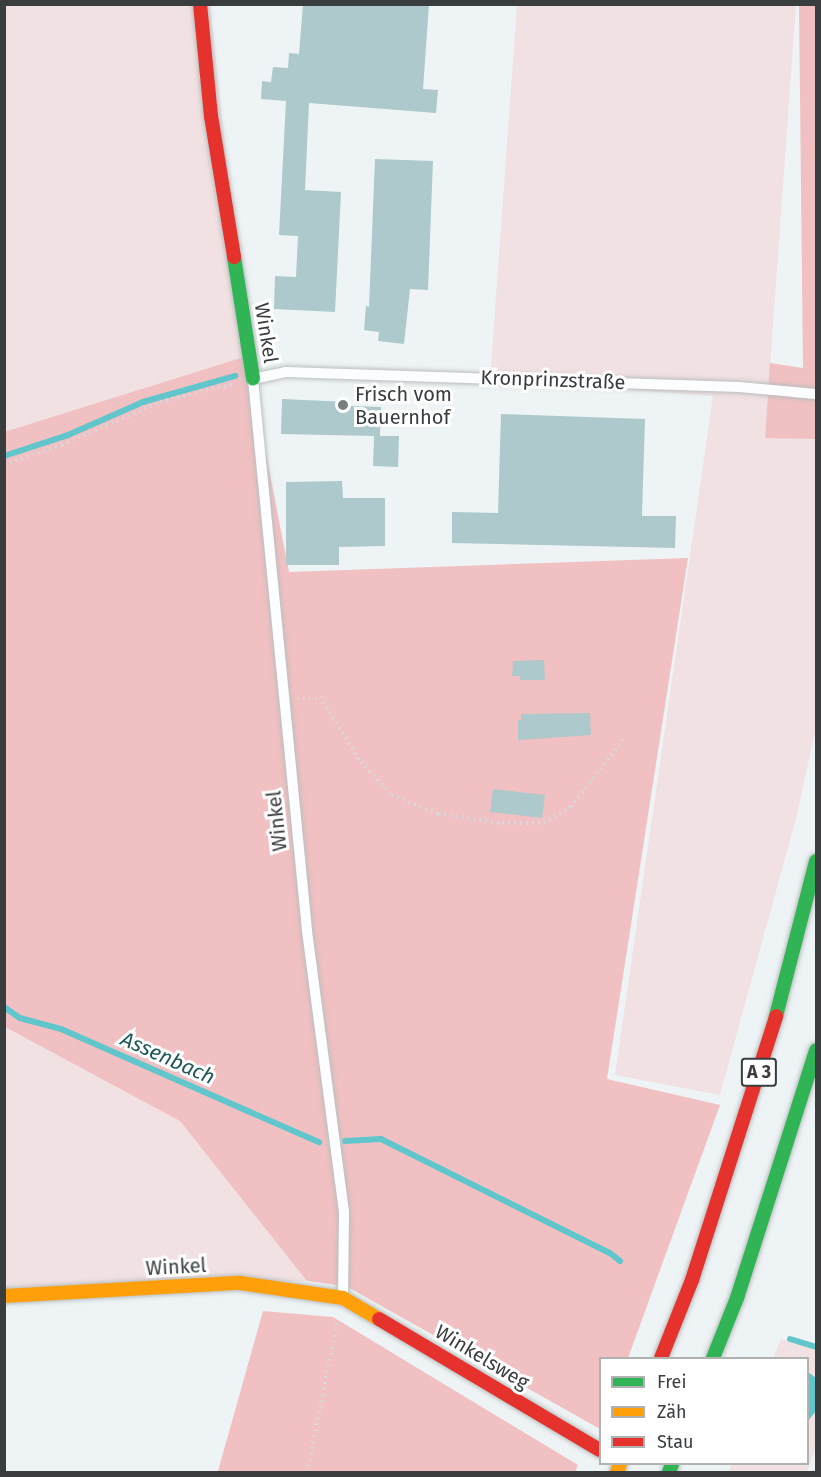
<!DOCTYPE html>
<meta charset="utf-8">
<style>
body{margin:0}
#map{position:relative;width:821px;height:1477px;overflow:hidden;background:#eef4f5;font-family:"Fira Sans",sans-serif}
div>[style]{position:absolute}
.green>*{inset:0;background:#f2e1e2}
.forest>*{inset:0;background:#f0c0c2}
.water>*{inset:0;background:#61c6cc}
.stream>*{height:6px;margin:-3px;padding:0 3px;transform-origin:3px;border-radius:3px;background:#61c6cc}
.building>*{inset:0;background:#adc9cb}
.path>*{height:4px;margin-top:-2px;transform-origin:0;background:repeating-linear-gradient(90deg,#d7d9da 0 1.5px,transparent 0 6px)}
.roads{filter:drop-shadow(0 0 2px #babebf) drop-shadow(0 0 2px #babebf)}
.lane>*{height:10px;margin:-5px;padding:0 5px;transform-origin:5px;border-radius:5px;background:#fcfdfe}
.fast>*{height:14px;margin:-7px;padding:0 7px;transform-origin:7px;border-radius:7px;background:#30b455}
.slow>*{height:14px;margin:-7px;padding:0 7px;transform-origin:7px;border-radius:7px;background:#ff9f0a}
.jam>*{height:14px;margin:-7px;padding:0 7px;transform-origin:7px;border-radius:7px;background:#e5322d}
.dots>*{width:16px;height:16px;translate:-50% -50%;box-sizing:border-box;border:3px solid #fff;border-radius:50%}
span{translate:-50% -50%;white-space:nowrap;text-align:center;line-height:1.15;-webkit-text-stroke:6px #fff;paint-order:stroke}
.shield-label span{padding:2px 4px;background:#fff;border:2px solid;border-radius:4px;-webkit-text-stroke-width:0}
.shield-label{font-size:18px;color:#393d3d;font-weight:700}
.street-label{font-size:20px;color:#393d3d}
.poi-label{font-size:20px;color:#393d3d}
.left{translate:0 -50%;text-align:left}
.water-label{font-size:21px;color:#20575a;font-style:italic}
.frame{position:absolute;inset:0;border:6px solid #393d3d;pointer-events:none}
.legend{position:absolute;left:599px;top:1357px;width:210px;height:108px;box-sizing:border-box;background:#fff;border:2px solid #b0b1b1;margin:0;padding:8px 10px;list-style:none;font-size:18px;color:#393d3d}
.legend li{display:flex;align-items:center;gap:12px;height:30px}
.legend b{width:30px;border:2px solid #b0b1b1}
</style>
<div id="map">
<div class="green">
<div style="clip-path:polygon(5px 5px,210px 5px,247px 356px,5px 432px)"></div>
<div style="clip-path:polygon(517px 5px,796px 5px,765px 437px,816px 439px,816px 727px,797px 815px,720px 1095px,615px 1075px,713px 396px,490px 380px)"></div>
<div style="clip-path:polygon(5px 1027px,179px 1119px,308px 1281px,5px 1288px)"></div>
<div style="clip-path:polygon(781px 1339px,816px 1350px,816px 1447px,807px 1472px,728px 1472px,732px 1464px,808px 1464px,808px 1358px,773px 1358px)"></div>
</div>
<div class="forest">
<div style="clip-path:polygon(799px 5px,816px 5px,816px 439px,765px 438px,770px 363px,803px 368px)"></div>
<div style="clip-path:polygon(247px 356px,289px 572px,688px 558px,607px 1079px,720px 1105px,628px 1358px,600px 1358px,600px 1429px,346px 1286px,307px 1281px,180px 1121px,5px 1027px,4px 432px)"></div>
<div style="clip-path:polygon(263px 1311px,333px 1317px,578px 1465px,575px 1472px,221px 1472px,218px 1471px)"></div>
</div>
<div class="water">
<div style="clip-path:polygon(808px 1372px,816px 1378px,816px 1411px,808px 1421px)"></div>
</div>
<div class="stream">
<div style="left:4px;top:456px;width:67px;rotate:-18.2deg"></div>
<div style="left:68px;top:435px;width:82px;rotate:-23.7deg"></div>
<div style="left:143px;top:402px;width:96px;rotate:-15.8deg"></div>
<div style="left:4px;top:1007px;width:19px;rotate:35deg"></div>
<div style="left:20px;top:1018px;width:42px;rotate:15deg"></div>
<div style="left:61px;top:1029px;width:282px;rotate:23.7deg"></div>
<div style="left:345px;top:1141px;width:36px;rotate:-3deg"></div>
<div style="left:381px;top:1139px;width:256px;rotate:26.5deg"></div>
<div style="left:610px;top:1253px;width:13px;rotate:39deg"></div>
<div style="left:790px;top:1339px;width:27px;rotate:17deg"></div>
</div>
<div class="building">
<div style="clip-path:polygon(303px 4px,429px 4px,423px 89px,438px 90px,436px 113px,309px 103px,305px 190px,341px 192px,335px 312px,274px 309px,275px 276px,296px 277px,298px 236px,279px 235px,286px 101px,261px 99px,262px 81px,271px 82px,273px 67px,288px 68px,289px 53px,299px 54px)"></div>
<div style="clip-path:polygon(375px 159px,433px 161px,428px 290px,410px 289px,404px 344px,378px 341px,379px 332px,364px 330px,366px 306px,369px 307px)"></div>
<div style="clip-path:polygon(282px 399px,349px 402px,349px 406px,381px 407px,380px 436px,399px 436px,398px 467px,373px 466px,374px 436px,281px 434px)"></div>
<div style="clip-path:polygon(501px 414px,645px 419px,642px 516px,676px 516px,675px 548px,452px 543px,452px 512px,498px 513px)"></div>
<div style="clip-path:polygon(342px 481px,343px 498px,385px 498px,385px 546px,339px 547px,339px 565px,286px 565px,286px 482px)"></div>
<div style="clip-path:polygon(544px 660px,545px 680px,520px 680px,520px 676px,512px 676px,513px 661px)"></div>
<div style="clip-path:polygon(590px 713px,591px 735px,518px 740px,518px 720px,521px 720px,521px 714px)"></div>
<div style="clip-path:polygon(493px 789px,545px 795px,542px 818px,490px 812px)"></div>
</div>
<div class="path">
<div style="left:4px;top:464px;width:61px;rotate:-18.1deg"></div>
<div style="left:62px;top:445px;width:107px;rotate:-23.7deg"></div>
<div style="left:160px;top:402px;width:74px;rotate:-14deg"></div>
<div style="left:297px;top:698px;width:23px;rotate:-2deg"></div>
<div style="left:320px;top:697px;width:77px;rotate:57.8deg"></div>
<div style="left:361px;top:762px;width:45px;rotate:46.8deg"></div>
<div style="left:392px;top:795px;width:50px;rotate:22.4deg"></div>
<div style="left:438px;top:814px;width:65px;rotate:8deg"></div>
<div style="left:502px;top:823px;width:42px"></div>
<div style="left:544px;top:823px;width:31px;rotate:-31deg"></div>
<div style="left:571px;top:807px;width:88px;rotate:-52.4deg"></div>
<div style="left:307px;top:1472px;width:155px;rotate:-78.5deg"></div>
<div style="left:814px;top:1472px;width:6px;rotate:-72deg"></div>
</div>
<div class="roads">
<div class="lane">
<div style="left:343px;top:1297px;width:85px;rotate:-89.3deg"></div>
<div style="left:344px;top:1212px;width:284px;rotate:-97.5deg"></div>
<div style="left:307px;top:930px;width:554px;rotate:-95.6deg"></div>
<div style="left:253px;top:379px;width:34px;rotate:-12deg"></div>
<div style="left:286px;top:372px;width:453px;rotate:1.9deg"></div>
<div style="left:739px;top:387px;width:77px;rotate:5.2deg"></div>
</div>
<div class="fast">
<div style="left:234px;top:257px;width:123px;rotate:81.1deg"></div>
<div style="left:776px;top:1016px;width:160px;rotate:-75.5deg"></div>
<div style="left:713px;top:1358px;width:65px;rotate:-68.2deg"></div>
<div style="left:737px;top:1298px;width:260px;rotate:-72.3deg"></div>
<div style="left:669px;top:1472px;width:9px;rotate:-69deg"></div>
</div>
<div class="slow">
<div style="left:4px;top:1296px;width:236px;rotate:-3.2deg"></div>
<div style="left:240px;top:1283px;width:104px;rotate:8.3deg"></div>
<div style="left:343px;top:1298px;width:42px;rotate:30.3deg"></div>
<div style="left:617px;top:1472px;width:9px;rotate:-69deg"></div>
</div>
<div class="jam">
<div style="left:200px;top:4px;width:113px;rotate:84.4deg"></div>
<div style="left:211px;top:116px;width:143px;rotate:80.7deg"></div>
<div style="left:379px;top:1319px;width:257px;rotate:30.7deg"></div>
<div style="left:661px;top:1358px;width:84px;rotate:-68.3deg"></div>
<div style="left:692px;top:1280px;width:277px;rotate:-72.3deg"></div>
</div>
</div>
<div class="dots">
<div style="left:343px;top:405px;background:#787d7d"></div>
</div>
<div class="shield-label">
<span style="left:759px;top:1072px">A 3</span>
</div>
<div class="street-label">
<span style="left:266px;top:333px;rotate:81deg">Winkel</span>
<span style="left:553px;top:380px;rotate:2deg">Kronprinzstraße</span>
<span style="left:277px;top:821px;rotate:-96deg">Winkel</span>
<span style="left:176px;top:1267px;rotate:-3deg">Winkel</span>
<span style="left:482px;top:1357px;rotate:31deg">Winkelsweg</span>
</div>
<div class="poi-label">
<span class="left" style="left:355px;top:406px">Frisch vom<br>Bauernhof</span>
</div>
<div class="water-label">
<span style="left:168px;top:1058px;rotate:24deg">Assenbach</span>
</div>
<div class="frame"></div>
<ul class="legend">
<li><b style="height:8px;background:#30b455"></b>Frei</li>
<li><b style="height:8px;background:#ff9f0a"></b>Zäh</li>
<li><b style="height:8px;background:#e5322d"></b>Stau</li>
</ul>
</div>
